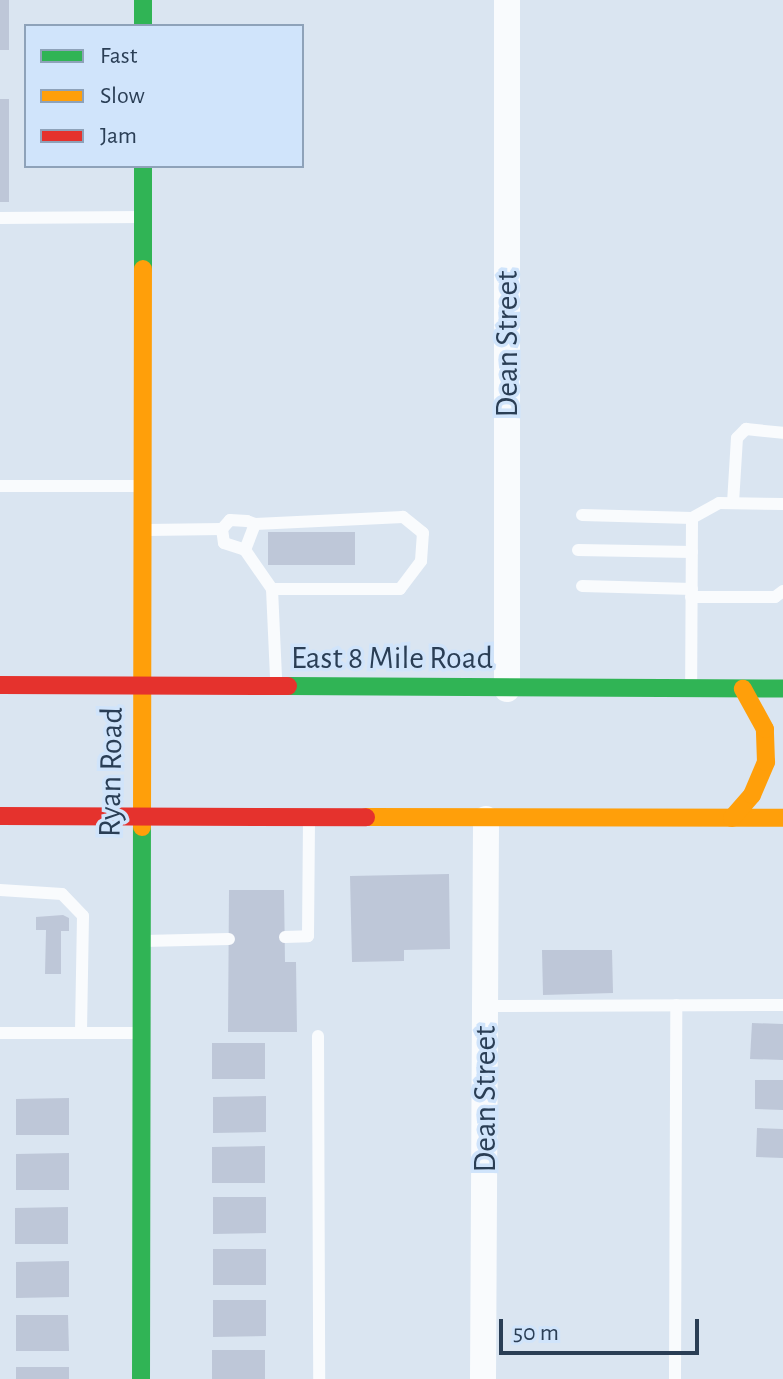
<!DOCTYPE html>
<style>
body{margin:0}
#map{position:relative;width:783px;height:1379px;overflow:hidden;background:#dae5f1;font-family:"Alegreya Sans",sans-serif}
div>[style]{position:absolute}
.building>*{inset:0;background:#bec7d8}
.lane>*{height:12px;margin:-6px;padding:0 6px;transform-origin:6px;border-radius:6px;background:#f9fbfd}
.street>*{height:26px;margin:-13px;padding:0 13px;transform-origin:13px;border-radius:13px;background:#f9fbfd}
.fast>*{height:18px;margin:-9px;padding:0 9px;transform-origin:9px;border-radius:9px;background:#30b455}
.slow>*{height:18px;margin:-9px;padding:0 9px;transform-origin:9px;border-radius:9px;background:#ff9f0a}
.jam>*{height:18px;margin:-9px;padding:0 9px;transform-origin:9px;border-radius:9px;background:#e5322d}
span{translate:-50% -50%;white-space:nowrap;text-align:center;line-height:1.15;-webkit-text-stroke:7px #d0e4fb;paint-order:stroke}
.street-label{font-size:32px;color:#2a3e55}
.legend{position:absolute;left:24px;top:24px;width:280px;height:144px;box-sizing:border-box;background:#d0e4fb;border:2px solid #8ea2b9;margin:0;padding:10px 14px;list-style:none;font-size:24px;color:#2a3e55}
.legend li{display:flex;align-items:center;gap:16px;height:40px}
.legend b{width:40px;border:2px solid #8ea2b9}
.scale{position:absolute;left:499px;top:1319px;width:200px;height:36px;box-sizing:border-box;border:4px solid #2a3e55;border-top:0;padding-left:10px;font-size:24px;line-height:28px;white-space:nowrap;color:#2a3e55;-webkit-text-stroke:6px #d0e4fb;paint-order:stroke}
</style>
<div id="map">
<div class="building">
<div style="clip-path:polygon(0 0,9px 0,9px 50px,0 50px)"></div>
<div style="clip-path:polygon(0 99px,9px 99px,9px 202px,0 202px)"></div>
<div style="clip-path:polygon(268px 532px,355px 532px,355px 565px,268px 565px)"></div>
<div style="clip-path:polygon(449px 874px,450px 949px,404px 950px,404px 961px,352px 962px,350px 876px)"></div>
<div style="clip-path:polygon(229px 890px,284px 890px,285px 962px,296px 962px,297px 1032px,228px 1032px)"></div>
<div style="clip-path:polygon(63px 915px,69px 918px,69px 931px,61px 931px,61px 974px,45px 974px,46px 930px,36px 930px,36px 917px)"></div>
<div style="clip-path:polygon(542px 950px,612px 950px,613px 993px,543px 995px)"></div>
<div style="clip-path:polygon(752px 1023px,783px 1024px,783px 1060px,750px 1059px)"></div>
<div style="clip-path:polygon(212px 1043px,265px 1043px,265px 1079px,212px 1079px)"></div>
<div style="clip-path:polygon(755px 1080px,783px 1080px,783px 1110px,755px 1109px)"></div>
<div style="clip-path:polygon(266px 1096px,266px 1132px,213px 1133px,213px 1097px)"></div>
<div style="clip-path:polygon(69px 1098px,69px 1135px,16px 1135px,16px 1099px)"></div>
<div style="clip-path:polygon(757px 1128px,783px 1129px,783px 1158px,756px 1157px)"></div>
<div style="clip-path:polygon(265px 1146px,265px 1183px,212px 1183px,212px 1147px)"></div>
<div style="clip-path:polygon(69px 1153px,69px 1190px,16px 1190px,16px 1154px)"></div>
<div style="clip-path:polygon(213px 1197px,266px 1197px,266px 1233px,213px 1234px)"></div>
<div style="clip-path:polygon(68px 1207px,68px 1244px,15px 1244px,15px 1208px)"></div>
<div style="clip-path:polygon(213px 1249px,266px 1249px,266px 1285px,213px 1285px)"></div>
<div style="clip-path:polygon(69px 1261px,69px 1297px,16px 1298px,16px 1262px)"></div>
<div style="clip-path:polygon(213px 1300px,266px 1300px,266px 1336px,213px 1337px)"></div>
<div style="clip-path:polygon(16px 1315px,68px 1315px,69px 1351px,16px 1351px)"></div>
<div style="clip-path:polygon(212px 1350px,265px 1350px,265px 1379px,212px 1379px)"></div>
<div style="clip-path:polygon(16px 1367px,69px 1367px,69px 1379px,16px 1379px)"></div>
</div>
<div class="lane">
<div style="left:0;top:218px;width:141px;rotate:-0.4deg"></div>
<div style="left:0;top:486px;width:141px"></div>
<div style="left:733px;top:503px;width:65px;rotate:-86.5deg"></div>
<div style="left:737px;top:438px;width:13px;rotate:-45deg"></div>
<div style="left:746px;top:429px;width:37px;rotate:6deg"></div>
<div style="left:582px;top:515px;width:110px;rotate:1.6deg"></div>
<div style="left:692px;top:518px;width:164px;rotate:90.3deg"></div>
<div style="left:692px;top:518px;width:31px;rotate:-29deg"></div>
<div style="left:719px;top:503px;width:64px;rotate:0.9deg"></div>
<div style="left:222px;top:529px;width:14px;rotate:82deg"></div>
<div style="left:224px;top:543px;width:22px;rotate:18deg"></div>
<div style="left:245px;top:550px;width:47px;rotate:55.3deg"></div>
<div style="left:272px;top:589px;width:128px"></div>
<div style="left:400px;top:589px;width:35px;rotate:-53deg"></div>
<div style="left:421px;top:561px;width:28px;rotate:-86deg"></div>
<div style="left:423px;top:533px;width:26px;rotate:-141deg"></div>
<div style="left:403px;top:517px;width:148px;rotate:177.3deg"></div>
<div style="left:147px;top:530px;width:75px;rotate:-0.8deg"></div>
<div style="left:222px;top:529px;width:12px;rotate:-48deg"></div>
<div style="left:230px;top:520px;width:17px;rotate:3deg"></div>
<div style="left:247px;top:521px;width:9px;rotate:21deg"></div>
<div style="left:255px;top:524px;width:28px;rotate:111deg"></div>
<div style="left:578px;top:550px;width:114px;rotate:1deg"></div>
<div style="left:582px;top:586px;width:110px;rotate:1.6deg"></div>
<div style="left:272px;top:589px;width:89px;rotate:87.4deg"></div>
<div style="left:691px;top:597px;width:84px"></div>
<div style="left:775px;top:597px;width:10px;rotate:-37deg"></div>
<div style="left:0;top:890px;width:62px;rotate:3.7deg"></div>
<div style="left:62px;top:894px;width:30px;rotate:46deg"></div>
<div style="left:83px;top:916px;width:117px;rotate:91deg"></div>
<div style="left:285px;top:937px;width:23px;rotate:-2deg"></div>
<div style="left:308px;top:936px;width:110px;rotate:-89.5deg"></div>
<div style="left:144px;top:941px;width:85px;rotate:-1.3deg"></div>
<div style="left:485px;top:1006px;width:298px;rotate:-0.2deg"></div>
<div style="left:0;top:1033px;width:137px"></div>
<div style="left:318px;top:1036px;width:343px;rotate:89.8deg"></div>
<div style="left:675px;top:1379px;width:374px;rotate:-89.8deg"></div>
</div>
<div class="street">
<div style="left:507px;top:0;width:689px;rotate:90deg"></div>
<div style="left:483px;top:1379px;width:560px;rotate:-89.69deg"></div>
</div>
<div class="fast">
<div style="left:143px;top:0;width:26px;rotate:90deg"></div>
<div style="left:143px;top:269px;width:103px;rotate:-90deg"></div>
<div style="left:288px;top:686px;width:495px;rotate:0.3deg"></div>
<div style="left:141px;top:1379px;width:552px;rotate:-89.9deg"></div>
</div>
<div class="slow">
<div style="left:366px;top:817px;width:417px;rotate:0.1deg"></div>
<div style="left:732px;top:818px;width:30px;rotate:-49deg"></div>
<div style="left:752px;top:795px;width:36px;rotate:-67deg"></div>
<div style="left:766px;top:762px;width:33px;rotate:-92deg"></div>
<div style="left:765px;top:729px;width:46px;rotate:-118.8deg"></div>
<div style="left:142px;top:827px;width:558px;rotate:-89.9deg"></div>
</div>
<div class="jam">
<div style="left:0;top:685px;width:288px;rotate:0.2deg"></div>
<div style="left:0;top:816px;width:366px;rotate:0.2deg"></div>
</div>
<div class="street-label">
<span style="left:507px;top:344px;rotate:-90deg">Dean Street</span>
<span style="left:392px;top:658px">East 8 Mile Road</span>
<span style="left:111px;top:772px;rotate:-89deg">Ryan Road</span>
<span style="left:485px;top:1099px;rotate:-90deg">Dean Street</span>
</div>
<ul class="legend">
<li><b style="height:10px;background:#30b455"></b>Fast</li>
<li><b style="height:10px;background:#ff9f0a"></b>Slow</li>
<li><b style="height:10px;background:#e5322d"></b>Jam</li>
</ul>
<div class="scale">50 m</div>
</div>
